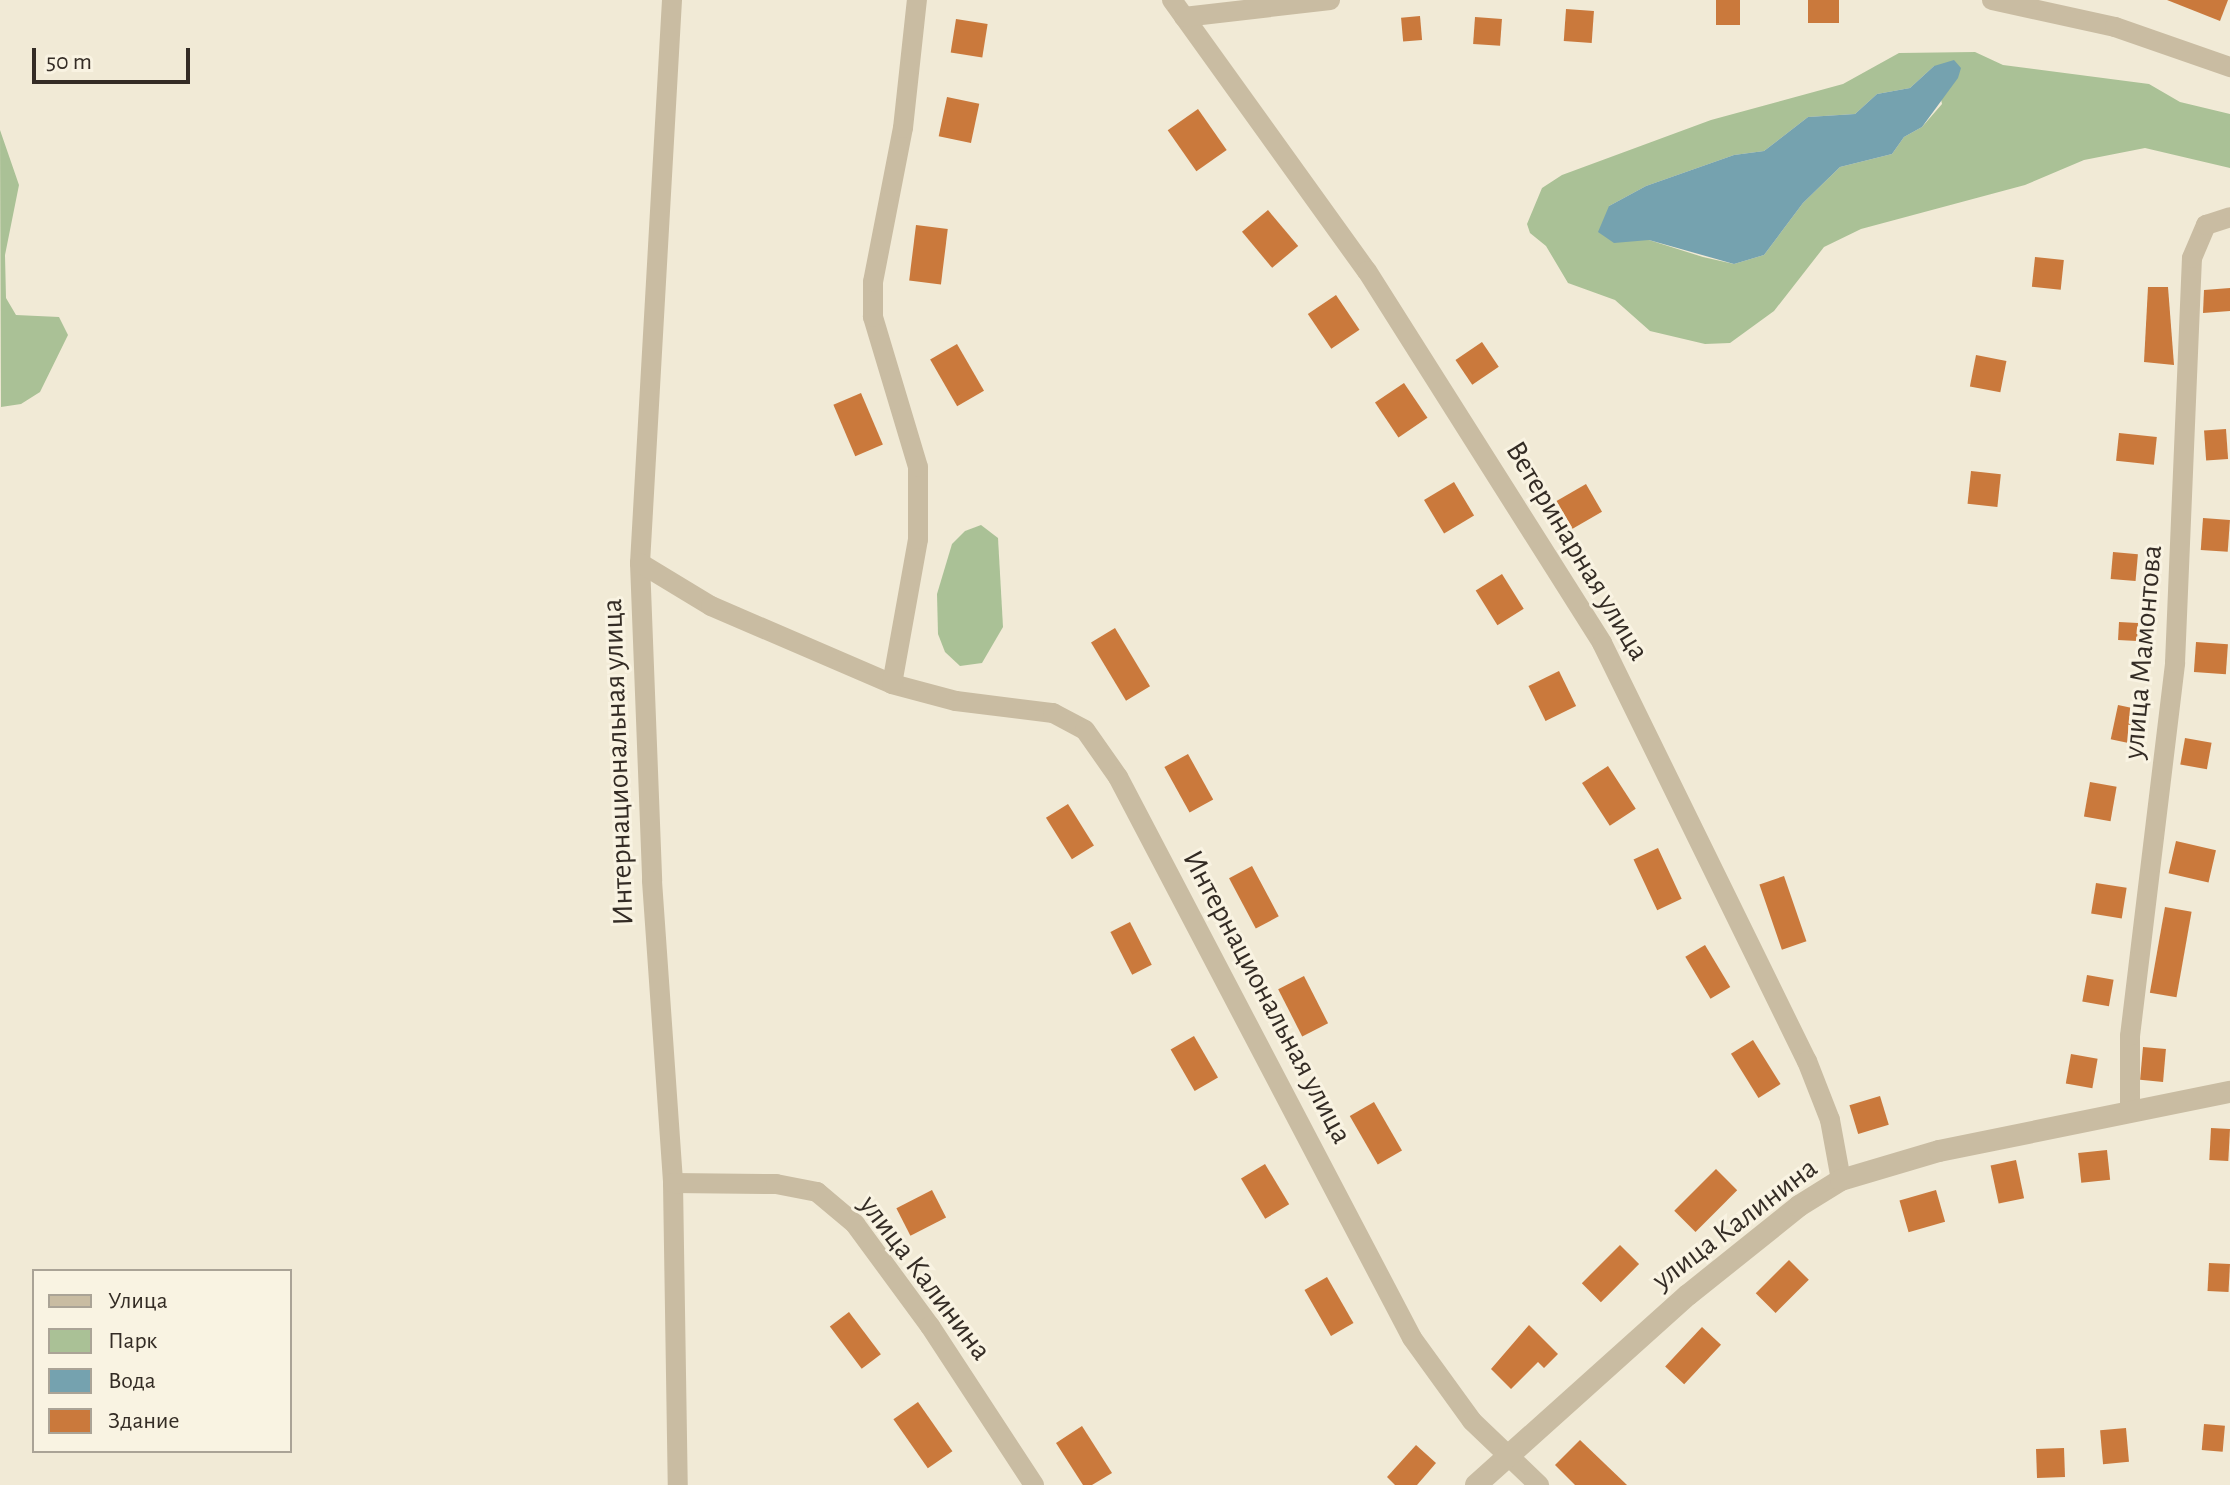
<!DOCTYPE html>
<html>
<head>
<meta charset="utf-8">
<style>
	body { margin:0 }
	#map { position:relative; width:2230px; height:1485px; overflow:hidden; background:#f1ead6; font-family:"Alegreya Sans",sans-serif }
	div>[style] { position:absolute }
	.green>* { inset:0; background:#aac196 }
	.water>* { inset:0; background:#75a2af }
	.building>* { inset:0; background:#ca793c; transform-origin:0 0 }
	.minor>* { height:20px; margin:-10px; padding:0 10px; transform-origin:10px; border-radius:10px; background:#c9bca2 }
	.tertiary>* { height:22px; margin:-11px; padding:0 11px; transform-origin:11px; border-radius:11px; background:#c9bca2 }
	span { translate:-50% -50%; white-space:nowrap; text-align:center; line-height:1.15; -webkit-text-stroke:6px #f9f3e2; paint-order:stroke }
	.street-label { font-size:30px; color:#342c25 }
	.legend { position:absolute; left:32px; top:1269px; width:260px; height:184px; box-sizing:border-box; background:#f9f3e2; border:2px solid #aaa396; margin:0; padding:10px 14px; list-style:none; font-size:24px; color:#342c25 }
	.legend li { display:flex; align-items:center; gap:16px; height:40px }
	.legend b { width:40px; border:2px solid #aaa396 }
	.scale { position:absolute; left:32px; top:48px; width:158px; height:36px; box-sizing:border-box; border:4px solid #342c25; border-top:0; padding-left:10px; font-size:24px; line-height:28px; white-space:nowrap; color:#342c25; -webkit-text-stroke:6px #f9f3e2; paint-order:stroke }
</style>
</head>
<body>
<div id="map">
	<div class="green">
		<div style="clip-path:polygon(evenodd,1975px 52px,2003px 65px,2149px 84px,2180px 102px,2230px 114px,2230px 168px,2145px 148px,2084px 160px,2025px 185px,1861px 229px,1824px 247px,1774px 311px,1730px 343px,1705px 344px,1650px 331px,1615px 300px,1568px 283px,1546px 246px,1530px 233px,1527px 224px,1542px 188px,1562px 175px,1711px 120px,1843px 84px,1899px 53px,1975px 52px,1934px 66px,1942px 104px,1922px 127px,1904px 137px,1892px 154px,1840px 167px,1803px 203px,1764px 255px,1734px 264px,1703px 257px,1649px 240px,1609px 206px,1646px 186px,1734px 155px,1764px 151px,1808px 117px,1855px 114px,1877px 94px,1910px 88px,1934px 66px)"></div>
		<div style="clip-path:polygon(0 130px,19px 185px,5px 255px,6px 298px,16px 315px,59px 317px,68px 335px,40px 392px,21px 404px,1px 407px)"></div>
		<div style="clip-path:polygon(981px 525px,998px 538px,1003px 627px,982px 663px,960px 666px,945px 652px,938px 634px,937px 594px,952px 544px,965px 531px)"></div>
	</div>
	<div class="water">
		<div style="clip-path:polygon(1954px 60px,1961px 68px,1958px 78px,1922px 127px,1904px 137px,1892px 154px,1840px 167px,1803px 203px,1764px 255px,1734px 264px,1649px 240px,1614px 243px,1598px 232px,1609px 206px,1646px 186px,1734px 155px,1764px 151px,1808px 117px,1855px 114px,1877px 94px,1910px 88px,1934px 66px)"></div>
	</div>
	<div class="building">
		<div style="left:1716px;top:0;width:24px;height:25px"></div>
		<div style="left:1808px;top:0;width:31px;height:23px"></div>
		<div style="clip-path:polygon(2167px 0,2228px 0,2220px 21px)"></div>
		<div style="left:1566px;top:9px;width:28px;height:32px;rotate:4deg"></div>
		<div style="left:1420px;top:16px;width:24px;height:19px;rotate:85deg"></div>
		<div style="left:1475px;top:17px;width:27px;height:27px;rotate:4deg"></div>
		<div style="left:956px;top:19px;width:32px;height:34px;rotate:9deg"></div>
		<div style="left:947px;top:97px;width:33px;height:40px;rotate:12deg"></div>
		<div style="left:1198px;top:109px;width:50px;height:37px;rotate:55deg"></div>
		<div style="left:1268px;top:210px;width:47px;height:34px;rotate:50deg"></div>
		<div style="left:916px;top:225px;width:32px;height:56px;rotate:7deg"></div>
		<div style="left:2035px;top:257px;width:29px;height:30px;rotate:6deg"></div>
		<div style="clip-path:polygon(2148px 287px,2168px 287px,2174px 365px,2144px 362px)"></div>
		<div style="clip-path:polygon(2230px 288px,2230px 311px,2203px 313px,2204px 290px)"></div>
		<div style="left:1336px;top:295px;width:42px;height:34px;rotate:56deg"></div>
		<div style="left:1482px;top:342px;width:30px;height:32px;rotate:56deg"></div>
		<div style="left:957px;top:344px;width:54px;height:31px;rotate:60deg"></div>
		<div style="left:1976px;top:355px;width:31px;height:32px;rotate:11deg"></div>
		<div style="left:1404px;top:383px;width:42px;height:35px;rotate:56deg"></div>
		<div style="left:861px;top:393px;width:56px;height:30px;rotate:67deg"></div>
		<div style="left:2226px;top:429px;width:30px;height:22px;rotate:86deg"></div>
		<div style="left:2119px;top:433px;width:38px;height:28px;rotate:6deg"></div>
		<div style="left:1971px;top:471px;width:30px;height:33px;rotate:6deg"></div>
		<div style="left:1454px;top:482px;width:39px;height:35px;rotate:59deg"></div>
		<div style="left:1586px;top:484px;width:32px;height:34px;rotate:60deg"></div>
		<div style="left:2203px;top:518px;width:27px;height:32px;rotate:4deg"></div>
		<div style="left:2113px;top:552px;width:25px;height:27px;rotate:5deg"></div>
		<div style="left:1502px;top:574px;width:41px;height:31px;rotate:58deg"></div>
		<div style="left:2119px;top:622px;width:19px;height:18px;rotate:3deg"></div>
		<div style="left:1115px;top:628px;width:68px;height:28px;rotate:59deg"></div>
		<div style="left:2196px;top:642px;width:32px;height:30px;rotate:4deg"></div>
		<div style="left:1559px;top:671px;width:39px;height:34px;rotate:64deg"></div>
		<div style="left:2118px;top:705px;width:29px;height:35px;rotate:12deg"></div>
		<div style="left:2185px;top:738px;width:27px;height:27px;rotate:10deg"></div>
		<div style="left:1188px;top:754px;width:52px;height:27px;rotate:61deg"></div>
		<div style="left:1608px;top:766px;width:51px;height:31px;rotate:57deg"></div>
		<div style="left:2090px;top:782px;width:27px;height:35px;rotate:10deg"></div>
		<div style="left:1068px;top:804px;width:49px;height:26px;rotate:58deg"></div>
		<div style="left:2176px;top:841px;width:41px;height:33px;rotate:13deg"></div>
		<div style="left:1658px;top:848px;width:56px;height:27px;rotate:65deg"></div>
		<div style="left:1252px;top:866px;width:57px;height:26px;rotate:62deg"></div>
		<div style="left:1784px;top:876px;width:69px;height:26px;rotate:71deg"></div>
		<div style="left:2096px;top:883px;width:31px;height:31px;rotate:9deg"></div>
		<div style="left:2165px;top:907px;width:27px;height:87px;rotate:10deg"></div>
		<div style="left:1130px;top:922px;width:48px;height:22px;rotate:63deg"></div>
		<div style="left:1705px;top:945px;width:49px;height:23px;rotate:59deg"></div>
		<div style="left:2087px;top:975px;width:27px;height:27px;rotate:10deg"></div>
		<div style="left:1304px;top:976px;width:53px;height:29px;rotate:63deg"></div>
		<div style="left:1194px;top:1036px;width:48px;height:27px;rotate:60deg"></div>
		<div style="left:1753px;top:1040px;width:52px;height:26px;rotate:58deg"></div>
		<div style="left:2143px;top:1047px;width:23px;height:33px;rotate:5deg"></div>
		<div style="left:2071px;top:1054px;width:27px;height:30px;rotate:10deg"></div>
		<div style="left:1880px;top:1096px;width:30px;height:32px;rotate:73deg"></div>
		<div style="left:1374px;top:1102px;width:56px;height:28px;rotate:60deg"></div>
		<div style="left:2211px;top:1128px;width:19px;height:32px;rotate:3deg"></div>
		<div style="left:2107px;top:1150px;width:30px;height:29px;rotate:84deg"></div>
		<div style="left:2016px;top:1160px;width:39px;height:26px;rotate:78deg"></div>
		<div style="left:1265px;top:1164px;width:47px;height:28px;rotate:59deg"></div>
		<div style="left:1716px;top:1169px;width:30px;height:59px;rotate:45deg"></div>
		<div style="left:932px;top:1190px;width:31px;height:40px;rotate:63deg"></div>
		<div style="left:1936px;top:1190px;width:33px;height:38px;rotate:74deg"></div>
		<div style="left:1620px;top:1245px;width:27px;height:54px;rotate:45deg"></div>
		<div style="left:1789px;top:1260px;width:28px;height:47px;rotate:45deg"></div>
		<div style="left:2209px;top:1263px;width:21px;height:28px;rotate:3deg"></div>
		<div style="left:1327px;top:1277px;width:53px;height:26px;rotate:60deg"></div>
		<div style="left:849px;top:1312px;width:53px;height:24px;rotate:53deg"></div>
		<div style="clip-path:polygon(1529px 1325px,1558px 1354px,1544px 1368px,1538px 1362px,1511px 1389px,1491px 1369px)"></div>
		<div style="left:1702px;top:1327px;width:26px;height:54px;rotate:43deg"></div>
		<div style="left:918px;top:1402px;width:60px;height:30px;rotate:55deg"></div>
		<div style="left:2204px;top:1424px;width:21px;height:26px;rotate:5deg"></div>
		<div style="clip-path:polygon(1082px 1426px,1112px 1473px,1092px 1485px,1083px 1485px,1056px 1443px)"></div>
		<div style="left:2126px;top:1428px;width:34px;height:26px;rotate:85deg"></div>
		<div style="clip-path:polygon(1580px 1440px,1627px 1485px,1575px 1485px,1555px 1465px)"></div>
		<div style="clip-path:polygon(1416px 1445px,1436px 1463px,1417px 1485px,1395px 1485px,1387px 1477px)"></div>
		<div style="left:2064px;top:1448px;width:29px;height:28px;rotate:88deg"></div>
	</div>
	<div class="minor">
		<div style="left:672px;top:0;width:564px;rotate:93.25deg"></div>
		<div style="left:640px;top:563px;width:318px;rotate:87.8deg"></div>
		<div style="left:652px;top:881px;width:303px;rotate:86deg"></div>
		<div style="left:673px;top:1183px;width:302px;rotate:89.1deg"></div>
		<div style="left:1172px;top:0;width:334px;rotate:54.3deg"></div>
		<div style="left:1367px;top:271px;width:440px;rotate:57.7deg"></div>
		<div style="left:1602px;top:643px;width:466px;rotate:63.9deg"></div>
		<div style="left:1807px;top:1061px;width:63px;rotate:68.7deg"></div>
		<div style="left:1830px;top:1120px;width:61px;rotate:79.6deg"></div>
		<div style="left:1992px;top:0;width:126px;rotate:12.4deg"></div>
		<div style="left:2115px;top:27px;width:122px;rotate:19.2deg"></div>
		<div style="left:1184px;top:17px;width:147px;rotate:-6.6deg"></div>
		<div style="left:640px;top:563px;width:83px;rotate:31.2deg"></div>
		<div style="left:711px;top:606px;width:197px;rotate:23.3deg"></div>
		<div style="left:892px;top:684px;width:66px;rotate:14.9deg"></div>
		<div style="left:956px;top:701px;width:98px;rotate:7.1deg"></div>
		<div style="left:1053px;top:713px;width:36px;rotate:28deg"></div>
		<div style="left:1085px;top:730px;width:57px;rotate:54.9deg"></div>
		<div style="left:1118px;top:777px;width:633px;rotate:62.34deg"></div>
		<div style="left:1412px;top:1338px;width:102px;rotate:54.1deg"></div>
		<div style="left:1472px;top:1421px;width:93px;rotate:43.7deg"></div>
		<div style="left:892px;top:684px;width:147px;rotate:-79.8deg"></div>
		<div style="left:918px;top:539px;width:72px;rotate:-90deg"></div>
		<div style="left:918px;top:467px;width:157px;rotate:-106.7deg"></div>
		<div style="left:873px;top:317px;width:35px;rotate:-90deg"></div>
		<div style="left:873px;top:282px;width:157px;rotate:-79deg"></div>
		<div style="left:903px;top:128px;width:129px;rotate:-83.8deg"></div>
		<div style="left:2130px;top:1109px;width:73px;rotate:-90deg"></div>
		<div style="left:2130px;top:1036px;width:376px;rotate:-83.1deg"></div>
		<div style="left:2175px;top:663px;width:405px;rotate:-87.6deg"></div>
		<div style="left:2192px;top:258px;width:36px;rotate:-67deg"></div>
		<div style="left:2206px;top:225px;width:25px;rotate:-18deg"></div>
		<div style="left:673px;top:1183px;width:103px;rotate:0.6deg"></div>
		<div style="left:776px;top:1184px;width:42px;rotate:11deg"></div>
		<div style="left:817px;top:1192px;width:50px;rotate:40.1deg"></div>
		<div style="left:855px;top:1224px;width:127px;rotate:53.7deg"></div>
		<div style="left:930px;top:1326px;width:190px;rotate:56.8deg"></div>
	</div>
	<div class="tertiary">
		<div style="left:1476px;top:1485px;width:285px;rotate:-41.9deg"></div>
		<div style="left:1688px;top:1295px;width:142px;rotate:-38.7deg"></div>
		<div style="left:1799px;top:1206px;width:49px;rotate:-31.8deg"></div>
		<div style="left:1841px;top:1180px;width:102px;rotate:-16.5deg"></div>
		<div style="left:1939px;top:1151px;width:297px;rotate:-11.5deg"></div>
	</div>
	<div class="street-label">
		<span style="left:1577px;top:551px;rotate:59deg">Ветеринарная улица</span>
		<span style="left:2143px;top:652px;rotate:-85deg">улица Мамонтова</span>
		<span style="left:618px;top:762px;rotate:-92deg">Интернациональная улица</span>
		<span style="left:1267px;top:997px;rotate:62deg">Интернациональная улица</span>
		<span style="left:1735px;top:1224px;rotate:-37deg">улица Калинина</span>
		<span style="left:925px;top:1278px;rotate:53deg">улица Калинина</span>
	</div>
	<ul class="legend">
	<li><b style="height:10px;background:#c9bca2"></b>Улица</li>
	<li><b style="height:22px;background:#aac196"></b>Парк</li>
	<li><b style="height:22px;background:#75a2af"></b>Вода</li>
	<li><b style="height:22px;background:#ca793c"></b>Здание</li>
	</ul>
	<div class="scale">50 m</div>
</div>
</body>
</html>
